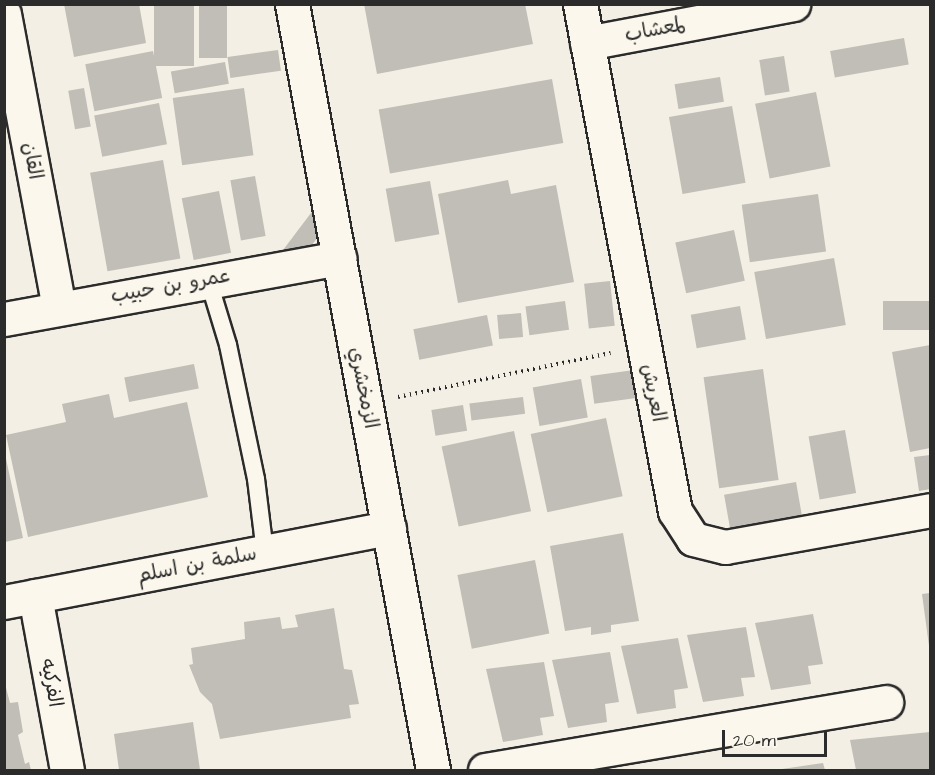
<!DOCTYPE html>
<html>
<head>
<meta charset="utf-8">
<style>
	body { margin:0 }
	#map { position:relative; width:935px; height:775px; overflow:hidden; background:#f3efe4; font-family:"Architects Daughter","Playpen Sans Arabic",sans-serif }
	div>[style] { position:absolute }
	.building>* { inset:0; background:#c0beb6; transform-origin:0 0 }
	.path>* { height:4px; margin-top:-2px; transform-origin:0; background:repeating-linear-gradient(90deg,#2b2b2b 0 1.5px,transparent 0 6px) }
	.roads { filter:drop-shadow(2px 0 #2b2b2b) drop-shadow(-2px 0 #2b2b2b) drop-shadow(0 2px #2b2b2b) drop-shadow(0 -2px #2b2b2b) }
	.service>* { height:16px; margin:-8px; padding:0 8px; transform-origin:8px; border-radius:8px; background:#fbf7ec }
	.minor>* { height:33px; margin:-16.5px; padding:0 16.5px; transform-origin:16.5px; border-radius:16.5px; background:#fbf7ec }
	span { translate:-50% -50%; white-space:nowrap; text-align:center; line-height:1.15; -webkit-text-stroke:4.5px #fbf7ec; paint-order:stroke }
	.street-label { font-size:20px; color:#2b2b2b }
	.frame { position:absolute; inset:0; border:6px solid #2b2b2b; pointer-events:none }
	.scale { position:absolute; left:722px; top:730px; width:105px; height:27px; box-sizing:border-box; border:3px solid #2b2b2b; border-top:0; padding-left:8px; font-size:18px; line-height:21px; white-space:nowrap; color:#2b2b2b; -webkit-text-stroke:4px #fbf7ec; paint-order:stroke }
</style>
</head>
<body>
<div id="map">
	<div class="building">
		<div style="clip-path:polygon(64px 4px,139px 4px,146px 43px,74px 57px)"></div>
		<div style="left:154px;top:4px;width:40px;height:62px"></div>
		<div style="left:199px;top:4px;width:28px;height:54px"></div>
		<div style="clip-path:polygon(364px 4px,525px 4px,533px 44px,377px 74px)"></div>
		<div style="left:904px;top:38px;width:27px;height:75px;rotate:80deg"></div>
		<div style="left:278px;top:50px;width:21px;height:51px;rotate:82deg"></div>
		<div style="left:153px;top:51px;width:48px;height:69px;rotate:79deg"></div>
		<div style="left:784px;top:56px;width:36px;height:25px;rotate:81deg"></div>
		<div style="left:225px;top:62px;width:22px;height:55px;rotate:80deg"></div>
		<div style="left:720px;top:77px;width:25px;height:46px;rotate:81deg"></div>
		<div style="left:552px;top:79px;width:65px;height:176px;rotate:80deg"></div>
		<div style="left:84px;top:88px;width:39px;height:16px;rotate:80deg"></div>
		<div style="left:244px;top:88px;width:68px;height:72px;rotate:82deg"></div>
		<div style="left:816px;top:92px;width:76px;height:62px;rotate:79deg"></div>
		<div style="left:159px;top:103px;width:42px;height:66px;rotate:79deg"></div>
		<div style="left:732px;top:106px;width:78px;height:64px;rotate:80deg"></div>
		<div style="left:163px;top:160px;width:100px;height:74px;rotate:80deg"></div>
		<div style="left:255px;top:176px;width:61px;height:25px;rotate:80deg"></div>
		<div style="clip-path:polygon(508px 180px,511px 194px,556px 185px,574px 282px,458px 303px,438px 194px)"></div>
		<div style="left:430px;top:181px;width:54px;height:45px;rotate:80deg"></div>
		<div style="left:219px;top:191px;width:63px;height:38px;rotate:79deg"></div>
		<div style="left:818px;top:194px;width:58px;height:77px;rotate:82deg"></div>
		<div style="left:314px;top:209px;width:20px;height:53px;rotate:37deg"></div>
		<div style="left:734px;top:230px;width:52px;height:60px;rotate:78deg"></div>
		<div style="left:834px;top:258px;width:68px;height:81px;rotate:80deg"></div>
		<div style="left:610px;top:281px;width:45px;height:26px;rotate:84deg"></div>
		<div style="left:565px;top:301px;width:29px;height:40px;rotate:82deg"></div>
		<div style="left:930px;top:301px;width:29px;height:47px;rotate:90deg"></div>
		<div style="left:740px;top:306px;width:34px;height:50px;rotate:80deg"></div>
		<div style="left:521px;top:313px;width:24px;height:24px;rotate:85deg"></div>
		<div style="left:487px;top:315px;width:31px;height:75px;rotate:79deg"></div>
		<div style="clip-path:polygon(930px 345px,930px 448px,910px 452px,892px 352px)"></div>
		<div style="left:194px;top:364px;width:25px;height:71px;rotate:79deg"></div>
		<div style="left:763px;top:369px;width:112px;height:60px;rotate:82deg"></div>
		<div style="left:634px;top:370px;width:28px;height:44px;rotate:82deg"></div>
		<div style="left:581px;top:379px;width:39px;height:49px;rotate:80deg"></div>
		<div style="clip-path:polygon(109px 394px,114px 418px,187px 402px,208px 497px,28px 537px,6px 435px,66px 422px,62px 404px)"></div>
		<div style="left:523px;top:397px;width:17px;height:54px;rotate:83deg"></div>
		<div style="left:463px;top:405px;width:26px;height:32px;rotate:81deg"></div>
		<div style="left:606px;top:418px;width:80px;height:77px;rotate:78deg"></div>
		<div style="left:845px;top:430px;width:64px;height:37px;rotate:80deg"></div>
		<div style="left:514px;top:431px;width:82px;height:74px;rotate:78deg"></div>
		<div style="clip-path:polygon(5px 454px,23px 538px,5px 542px)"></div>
		<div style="clip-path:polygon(930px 455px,930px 489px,919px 491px,914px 457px)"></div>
		<div style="left:796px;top:482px;width:34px;height:73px;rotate:80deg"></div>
		<div style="clip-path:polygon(623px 533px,639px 621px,611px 625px,611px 632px,591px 635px,591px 627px,565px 631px,550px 546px)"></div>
		<div style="left:535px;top:560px;width:75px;height:79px;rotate:79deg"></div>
		<div style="clip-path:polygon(930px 593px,930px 645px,929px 646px,922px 594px)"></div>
		<div style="clip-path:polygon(334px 608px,344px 669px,352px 670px,359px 704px,349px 705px,351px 718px,220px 739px,212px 704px,200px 692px,189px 665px,193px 664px,191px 648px,245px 639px,244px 622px,280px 617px,282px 629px,298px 627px,295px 615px)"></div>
		<div style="clip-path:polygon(813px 614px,823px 664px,808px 666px,811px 684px,771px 690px,755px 623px)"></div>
		<div style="clip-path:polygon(746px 627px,755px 677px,741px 678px,744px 696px,703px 702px,687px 635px)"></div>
		<div style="clip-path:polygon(678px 638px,688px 688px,674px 690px,676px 708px,637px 714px,621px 646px)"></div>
		<div style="clip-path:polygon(610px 652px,619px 702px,605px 704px,607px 722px,568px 728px,552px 660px)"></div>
		<div style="clip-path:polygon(544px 662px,554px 716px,540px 718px,543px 735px,503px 742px,486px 669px)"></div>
		<div style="clip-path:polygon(4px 680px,10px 703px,18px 702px,23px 732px,18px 735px,25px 764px,29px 762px,31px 770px,4px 770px)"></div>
		<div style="clip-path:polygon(193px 722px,200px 770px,119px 770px,114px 734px)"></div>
		<div style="clip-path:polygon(930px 732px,930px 770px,856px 770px,850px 740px)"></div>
		<div style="clip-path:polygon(823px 763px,825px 770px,783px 770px,782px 769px)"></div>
	</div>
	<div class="path">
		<div style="left:398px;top:397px;width:217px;rotate:-11.7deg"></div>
	</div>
	<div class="roads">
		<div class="service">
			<div style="left:208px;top:279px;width:69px;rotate:73.1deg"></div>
			<div style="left:228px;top:345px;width:137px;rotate:78.2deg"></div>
			<div style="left:256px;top:479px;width:74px;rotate:83deg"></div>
		</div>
		<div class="minor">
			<div style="left:292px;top:4px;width:779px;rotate:79.57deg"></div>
			<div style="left:580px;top:4px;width:516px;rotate:79.39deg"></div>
			<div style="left:675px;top:511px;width:33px;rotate:57deg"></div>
			<div style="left:693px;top:539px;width:33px;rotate:14deg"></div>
			<div style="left:725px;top:547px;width:208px;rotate:-10.2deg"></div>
			<div style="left:4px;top:14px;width:299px;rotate:79.4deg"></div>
			<div style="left:587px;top:43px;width:210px;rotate:-10.7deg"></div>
			<div style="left:4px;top:319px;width:341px;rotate:-10.3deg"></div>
			<div style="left:35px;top:596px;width:177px;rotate:79.6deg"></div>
			<div style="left:4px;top:602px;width:392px;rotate:-10.9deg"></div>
			<div style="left:485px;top:770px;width:407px;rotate:-9.6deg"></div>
		</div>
	</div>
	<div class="street-label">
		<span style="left:655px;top:30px;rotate:-11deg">لمعشاب</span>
		<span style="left:32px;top:161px;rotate:80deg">القان</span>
		<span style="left:171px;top:286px;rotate:-10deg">عمرو بن حبيب</span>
		<span style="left:363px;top:388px;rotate:79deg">الزمخشري</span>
		<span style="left:653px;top:393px;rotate:79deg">العريش</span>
		<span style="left:197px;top:565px;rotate:-11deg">سلمة بن اسلم</span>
		<span style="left:51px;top:683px;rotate:80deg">الفركيه</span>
	</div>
	<div class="frame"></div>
	<div class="scale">20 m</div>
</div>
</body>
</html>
